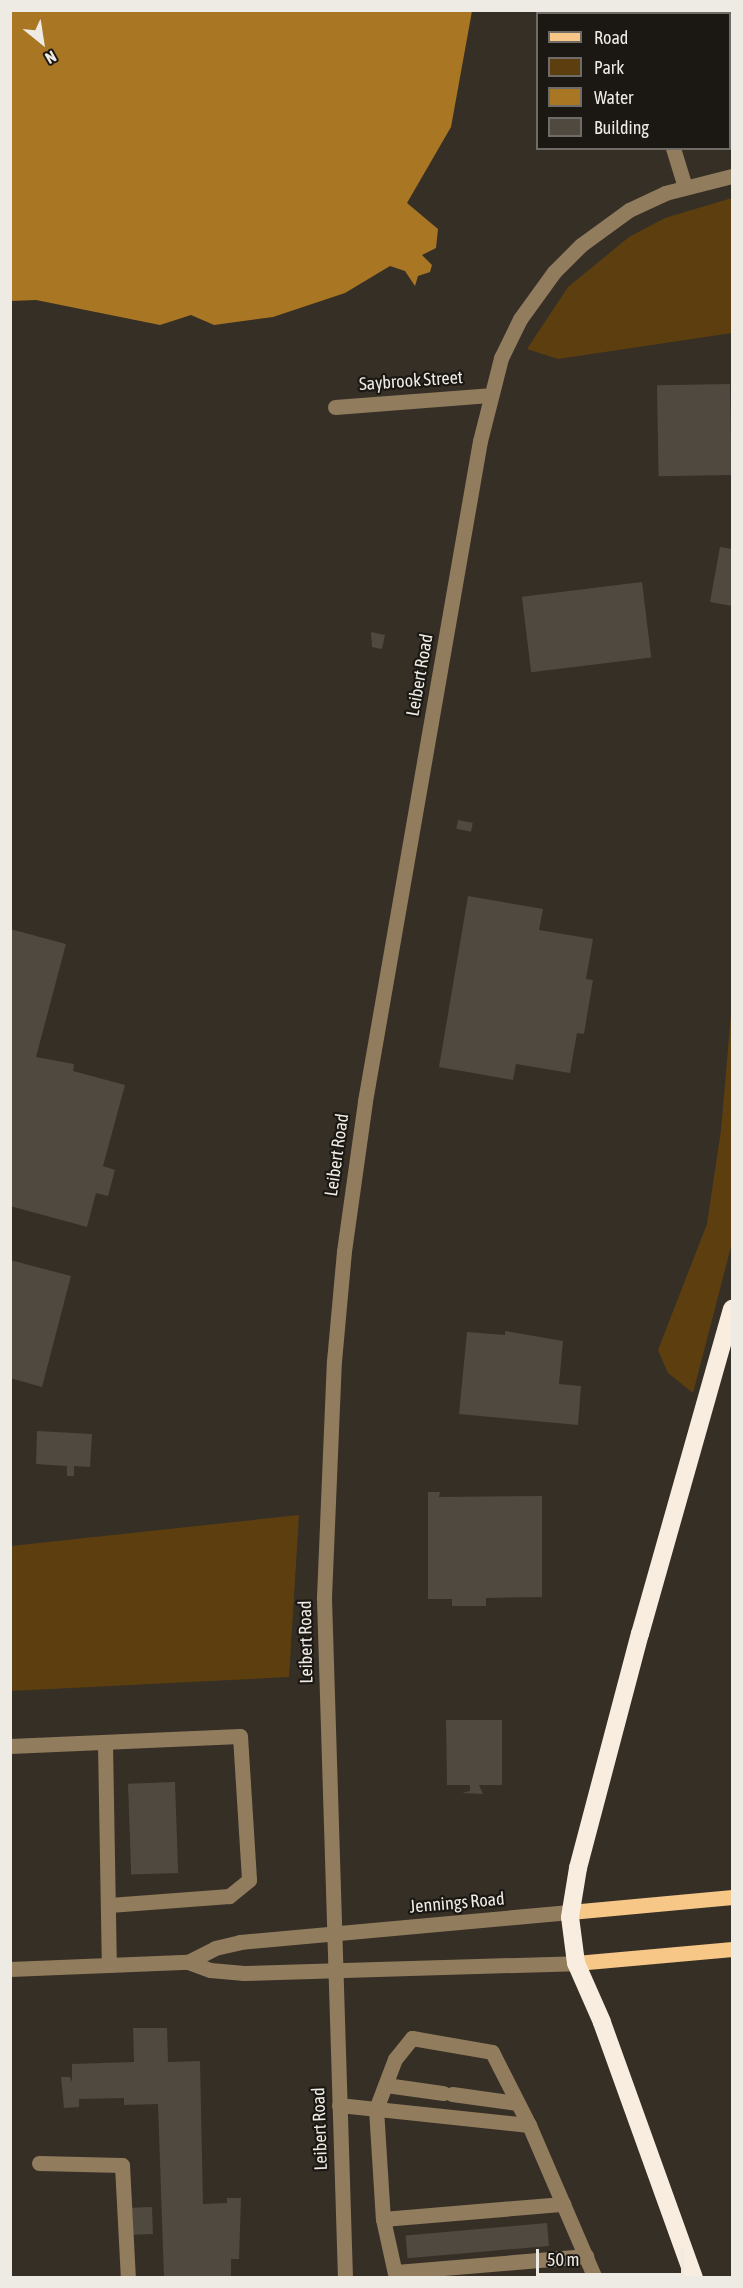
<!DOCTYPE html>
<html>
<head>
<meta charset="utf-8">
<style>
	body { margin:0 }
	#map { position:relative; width:743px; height:2288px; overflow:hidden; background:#362f26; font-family:"Asap Condensed",sans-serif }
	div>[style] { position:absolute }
	.green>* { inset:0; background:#5d3f0f }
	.water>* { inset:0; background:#a97624 }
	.building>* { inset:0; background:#50493f; transform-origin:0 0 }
	.minor>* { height:15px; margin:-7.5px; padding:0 7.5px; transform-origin:7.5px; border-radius:7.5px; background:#927c5e }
	.major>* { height:15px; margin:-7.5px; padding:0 7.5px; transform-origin:7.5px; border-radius:7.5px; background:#f6c787 }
	.highway>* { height:18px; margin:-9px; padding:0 9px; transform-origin:9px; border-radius:9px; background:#f9eddf }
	span { translate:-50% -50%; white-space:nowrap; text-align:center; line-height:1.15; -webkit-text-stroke:4.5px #1b1814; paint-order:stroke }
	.street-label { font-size:18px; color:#eeeae4 }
	.frame { position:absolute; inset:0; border:12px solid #eeeae4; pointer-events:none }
	.legend { position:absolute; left:536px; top:12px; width:195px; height:138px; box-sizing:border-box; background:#1b1814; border:2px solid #6f6c67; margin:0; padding:8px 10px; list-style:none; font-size:18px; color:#eeeae4 }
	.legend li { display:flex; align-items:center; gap:12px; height:30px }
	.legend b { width:30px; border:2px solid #6f6c67 }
	.north { position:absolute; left:12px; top:12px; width:60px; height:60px; -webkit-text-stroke:4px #1b1814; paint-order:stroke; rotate:150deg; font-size:16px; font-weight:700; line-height:24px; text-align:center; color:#eeeae4 }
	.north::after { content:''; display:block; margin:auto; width:21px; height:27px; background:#eeeae4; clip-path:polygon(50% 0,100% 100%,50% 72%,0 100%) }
	.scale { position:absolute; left:536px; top:2249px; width:148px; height:27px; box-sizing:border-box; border:3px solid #eeeae4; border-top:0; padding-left:8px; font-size:18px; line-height:21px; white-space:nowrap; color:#eeeae4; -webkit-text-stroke:4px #1b1814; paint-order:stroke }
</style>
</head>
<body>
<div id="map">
	<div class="green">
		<div style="clip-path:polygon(732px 198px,732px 333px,558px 359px,527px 349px,568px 287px,629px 237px,665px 218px)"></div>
		<div style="clip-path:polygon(732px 1003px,732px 1243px,693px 1393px,668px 1373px,658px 1350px,707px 1224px,721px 1130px)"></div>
		<div style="clip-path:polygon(299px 1515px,289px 1677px,11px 1691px,11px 1546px)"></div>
	</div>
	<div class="water">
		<div style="clip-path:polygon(11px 10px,472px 11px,451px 127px,407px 203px,438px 229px,436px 248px,422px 255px,432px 265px,430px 272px,418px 276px,415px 286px,405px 271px,390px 266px,345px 293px,273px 317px,214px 325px,191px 315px,160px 325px,36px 300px,11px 301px)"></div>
	</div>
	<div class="building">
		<div style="left:730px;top:384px;width:91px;height:73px;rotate:89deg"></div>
		<div style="clip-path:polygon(720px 547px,732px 549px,732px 606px,710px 602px)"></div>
		<div style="left:642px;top:582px;width:76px;height:121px;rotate:83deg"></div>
		<div style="clip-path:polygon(371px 632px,385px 635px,382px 649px,372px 647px)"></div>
		<div style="left:458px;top:820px;width:15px;height:9px;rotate:11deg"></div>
		<div style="clip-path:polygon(468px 896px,543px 909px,539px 930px,593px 939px,586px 979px,593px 980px,584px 1034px,577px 1033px,570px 1073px,516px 1064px,513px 1080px,439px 1067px)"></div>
		<div style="clip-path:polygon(10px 929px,66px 944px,36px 1057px,74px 1064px,73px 1071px,125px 1085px,103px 1166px,115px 1170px,108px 1196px,96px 1193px,87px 1227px,10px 1206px)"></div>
		<div style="clip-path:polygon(10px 1260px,71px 1276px,42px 1387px,10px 1378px)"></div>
		<div style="clip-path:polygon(505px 1331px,563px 1341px,559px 1384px,581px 1386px,578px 1425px,459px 1414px,467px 1332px,505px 1335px)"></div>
		<div style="clip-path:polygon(37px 1431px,92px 1434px,90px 1467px,74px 1466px,74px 1476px,67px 1476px,67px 1466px,36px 1464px)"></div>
		<div style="clip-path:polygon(428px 1492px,440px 1492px,439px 1497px,542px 1496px,542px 1597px,486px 1598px,486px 1606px,452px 1606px,452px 1599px,428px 1599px)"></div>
		<div style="clip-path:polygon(446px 1720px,502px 1720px,502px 1785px,479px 1785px,483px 1794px,462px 1793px,470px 1791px,470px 1785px,447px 1785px)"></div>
		<div style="left:175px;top:1782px;width:91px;height:47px;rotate:88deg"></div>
		<div style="clip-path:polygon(133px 2028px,167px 2028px,168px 2062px,200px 2061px,203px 2204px,227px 2203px,227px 2198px,241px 2198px,239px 2259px,231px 2259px,231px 2278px,164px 2278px,158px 2104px,124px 2105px,124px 2098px,79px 2099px,79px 2107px,64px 2108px,61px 2077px,70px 2077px,72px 2082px,72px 2064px,134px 2062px)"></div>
		<div style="left:152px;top:2207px;width:27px;height:20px;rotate:88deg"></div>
		<div style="left:547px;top:2223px;width:23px;height:142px;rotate:85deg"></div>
	</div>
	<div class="minor">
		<div style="left:629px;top:10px;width:4px;rotate:90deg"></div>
		<div style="left:673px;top:148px;width:41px;rotate:72.9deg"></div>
		<div style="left:335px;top:407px;width:155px;rotate:-4.4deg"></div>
		<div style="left:105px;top:1743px;width:222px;rotate:89deg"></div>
		<div style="left:10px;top:1746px;width:230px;rotate:-2.5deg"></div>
		<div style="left:240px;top:1736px;width:144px;rotate:86.4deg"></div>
		<div style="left:249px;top:1880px;width:26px;rotate:141deg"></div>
		<div style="left:229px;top:1896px;width:120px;rotate:175.7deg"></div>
		<div style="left:188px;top:1962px;width:30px;rotate:-27deg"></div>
		<div style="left:215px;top:1948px;width:26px;rotate:-13deg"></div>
		<div style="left:240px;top:1942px;width:331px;rotate:-5.2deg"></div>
		<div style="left:10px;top:1969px;width:178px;rotate:-2.3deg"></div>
		<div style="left:188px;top:1962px;width:23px;rotate:20deg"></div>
		<div style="left:210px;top:1970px;width:34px;rotate:5deg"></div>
		<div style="left:244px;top:1973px;width:332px;rotate:-1.7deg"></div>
		<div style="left:386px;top:2085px;width:58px;rotate:8deg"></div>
		<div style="left:452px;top:2094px;width:66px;rotate:7.9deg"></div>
		<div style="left:339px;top:2105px;width:37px;rotate:6deg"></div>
		<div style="left:376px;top:2109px;width:110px;rotate:86.4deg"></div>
		<div style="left:383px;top:2219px;width:60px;rotate:77.6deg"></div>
		<div style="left:529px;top:2125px;width:154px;rotate:-174deg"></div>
		<div style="left:376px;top:2109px;width:53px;rotate:-69.2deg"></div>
		<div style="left:395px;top:2059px;width:27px;rotate:-51deg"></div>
		<div style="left:412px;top:2038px;width:81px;rotate:9.9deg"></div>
		<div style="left:492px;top:2052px;width:82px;rotate:63.1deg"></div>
		<div style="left:529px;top:2125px;width:167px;rotate:66.7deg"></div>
		<div style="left:39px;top:2163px;width:83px;rotate:1.4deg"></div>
		<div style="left:122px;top:2165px;width:113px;rotate:87deg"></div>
		<div style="left:383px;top:2219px;width:181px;rotate:-4.8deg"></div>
		<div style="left:396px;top:2272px;width:191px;rotate:-4.8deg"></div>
		<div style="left:345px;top:2278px;width:681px;rotate:-91.77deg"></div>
		<div style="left:324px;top:1597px;width:236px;rotate:-87.6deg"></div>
		<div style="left:334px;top:1361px;width:110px;rotate:-84.8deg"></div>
		<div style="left:344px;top:1251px;width:151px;rotate:-82deg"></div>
		<div style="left:365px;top:1101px;width:670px;rotate:-80.12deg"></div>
		<div style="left:480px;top:441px;width:86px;rotate:-75.8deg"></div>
		<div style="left:501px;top:358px;width:43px;rotate:-64deg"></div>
		<div style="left:520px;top:319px;width:58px;rotate:-54.1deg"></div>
		<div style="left:554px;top:272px;width:38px;rotate:-45deg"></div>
		<div style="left:581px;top:245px;width:59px;rotate:-36.1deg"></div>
		<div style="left:629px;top:210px;width:40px;rotate:-25deg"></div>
		<div style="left:665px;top:193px;width:69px;rotate:-14.2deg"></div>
	</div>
	<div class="major">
		<div style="left:570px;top:1912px;width:163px;rotate:-5.3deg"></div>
		<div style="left:576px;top:1963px;width:157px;rotate:-5.1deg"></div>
	</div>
	<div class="highway">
		<div style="left:694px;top:2278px;width:272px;rotate:-109.8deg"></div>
		<div style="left:602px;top:2022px;width:64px;rotate:-113.8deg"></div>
		<div style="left:576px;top:1963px;width:46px;rotate:-97.4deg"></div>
		<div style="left:570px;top:1917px;width:50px;rotate:-80.7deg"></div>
		<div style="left:578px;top:1868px;width:242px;rotate:-75.2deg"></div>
		<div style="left:640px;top:1634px;width:338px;rotate:-74.2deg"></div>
	</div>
	<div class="street-label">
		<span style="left:411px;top:381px;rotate:-4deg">Saybrook Street</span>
		<span style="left:420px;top:675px;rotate:-80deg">Leibert Road</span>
		<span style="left:337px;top:1155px;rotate:-82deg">Leibert Road</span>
		<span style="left:306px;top:1642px;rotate:-91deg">Leibert Road</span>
		<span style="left:457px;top:1903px;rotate:-5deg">Jennings Road</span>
		<span style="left:320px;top:2129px;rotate:-92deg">Leibert Road</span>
	</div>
	<div class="frame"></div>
	<ul class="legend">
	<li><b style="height:8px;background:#f6c787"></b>Road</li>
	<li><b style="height:16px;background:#5d3f0f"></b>Park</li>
	<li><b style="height:16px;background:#a97624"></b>Water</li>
	<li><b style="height:16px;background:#50493f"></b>Building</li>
	</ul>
	<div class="north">N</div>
	<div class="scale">50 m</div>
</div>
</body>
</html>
